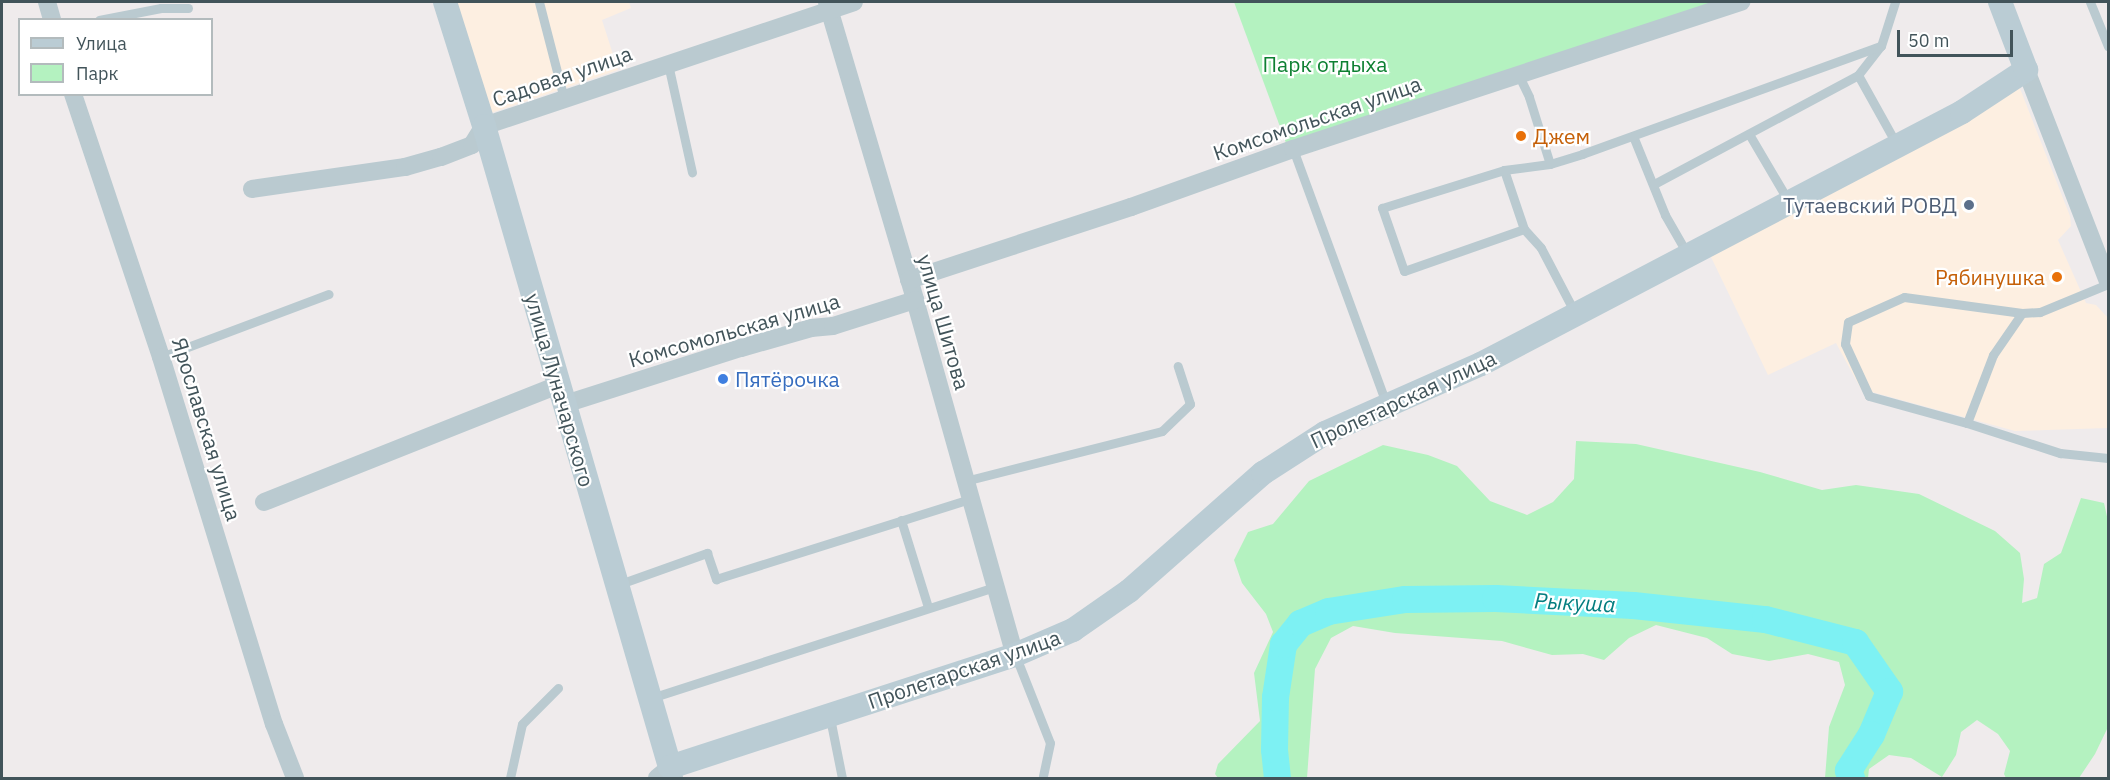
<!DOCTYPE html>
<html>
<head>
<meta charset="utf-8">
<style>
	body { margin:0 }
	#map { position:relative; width:2110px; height:780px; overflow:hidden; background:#efebec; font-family:"IBM Plex Sans",sans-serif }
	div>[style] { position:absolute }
	.commercial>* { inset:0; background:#fdefe1 }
	.green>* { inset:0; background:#b4f2c0 }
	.river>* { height:27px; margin:-13.5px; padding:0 13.5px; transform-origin:13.5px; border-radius:13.5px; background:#7df1f3 }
	.lane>* { height:9px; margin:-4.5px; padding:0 4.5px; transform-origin:4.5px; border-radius:4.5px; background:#bacad0 }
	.street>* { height:18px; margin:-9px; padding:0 9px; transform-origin:9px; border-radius:9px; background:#bacad0 }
	.secondary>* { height:24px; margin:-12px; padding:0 12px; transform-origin:12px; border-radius:12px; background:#baccd4 }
	.dots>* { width:16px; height:16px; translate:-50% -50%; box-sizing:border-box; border:3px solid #fff; border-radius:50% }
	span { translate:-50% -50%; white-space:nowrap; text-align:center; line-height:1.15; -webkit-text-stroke:4.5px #fff; paint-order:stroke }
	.park-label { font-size:21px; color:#0e8032 }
	.street-label { font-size:21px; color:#42545a }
	.food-label { font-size:21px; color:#c56008 }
	.left { translate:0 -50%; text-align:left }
	.right { translate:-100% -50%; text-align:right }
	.service-label { font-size:21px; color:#4e5e75 }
	.shop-label { font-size:21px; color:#366cbe }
	.water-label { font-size:22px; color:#057e80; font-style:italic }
	.frame { position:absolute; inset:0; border:3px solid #42545a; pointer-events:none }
	.legend { position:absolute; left:18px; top:18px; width:195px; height:78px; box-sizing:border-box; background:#fff; border:2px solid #b3bbbd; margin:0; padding:8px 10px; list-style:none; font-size:18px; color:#42545a }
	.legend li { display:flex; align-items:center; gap:12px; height:30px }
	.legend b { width:30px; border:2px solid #b3bbbd }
	.scale { position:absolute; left:1897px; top:30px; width:116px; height:27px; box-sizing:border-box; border:3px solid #42545a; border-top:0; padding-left:8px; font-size:18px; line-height:21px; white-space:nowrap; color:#42545a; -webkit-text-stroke:4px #fff; paint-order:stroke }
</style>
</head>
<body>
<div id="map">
	<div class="commercial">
		<div style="clip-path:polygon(456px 2px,629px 2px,631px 8px,602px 20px,618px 70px,491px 113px)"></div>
		<div style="clip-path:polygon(2019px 86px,2070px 216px,2071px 226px,2058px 240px,2086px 303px,2096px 305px,2108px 318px,2108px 428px,2015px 431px,1861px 389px,1836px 343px,1768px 375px,1710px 255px)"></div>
	</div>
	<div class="green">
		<div style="clip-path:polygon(1234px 2px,1716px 2px,1286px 143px)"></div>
		<div style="clip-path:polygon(1576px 441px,1636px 444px,1760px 472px,1822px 490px,1856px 485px,1919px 494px,1995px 531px,2020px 553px,2024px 579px,2022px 603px,2037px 598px,2044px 564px,2061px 553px,2081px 498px,2104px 503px,2108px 521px,2108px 727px,2095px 754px,2079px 778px,2006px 778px,2004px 774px,2010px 751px,1998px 734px,1977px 720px,1961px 732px,1956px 755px,1942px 777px,1911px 758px,1889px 755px,1869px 769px,1868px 778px,1825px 778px,1829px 727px,1845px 685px,1839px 662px,1808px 654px,1769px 661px,1732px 654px,1707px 638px,1656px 625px,1629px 638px,1604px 660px,1583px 654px,1552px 655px,1502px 641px,1395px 633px,1353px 626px,1331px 638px,1315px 669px,1307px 778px,1218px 778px,1215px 774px,1218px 764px,1260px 721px,1254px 673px,1273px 632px,1266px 614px,1242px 583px,1234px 560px,1248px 532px,1273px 524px,1309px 481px,1383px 445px,1428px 455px,1457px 466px,1490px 501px,1527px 515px,1553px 502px,1574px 479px)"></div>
	</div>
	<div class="river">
		<div style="left:1277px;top:778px;width:29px;rotate:-96deg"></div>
		<div style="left:1274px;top:749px;width:52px;rotate:-88.9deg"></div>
		<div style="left:1275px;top:697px;width:54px;rotate:-81.4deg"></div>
		<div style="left:1283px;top:644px;width:27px;rotate:-51deg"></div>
		<div style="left:1300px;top:623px;width:30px;rotate:-23deg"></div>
		<div style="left:1328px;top:611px;width:78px;rotate:-8.9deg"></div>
		<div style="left:1405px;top:599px;width:90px;rotate:-0.6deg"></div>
		<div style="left:1495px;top:598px;width:138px;rotate:2.9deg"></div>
		<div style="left:1633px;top:605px;width:133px;rotate:6.1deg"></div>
		<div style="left:1765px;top:619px;width:93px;rotate:14.3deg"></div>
		<div style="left:1855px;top:642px;width:60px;rotate:55.2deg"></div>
		<div style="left:1889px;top:691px;width:47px;rotate:112.7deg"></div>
		<div style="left:1871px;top:734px;width:43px;rotate:122.6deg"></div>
		<div style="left:1848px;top:770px;width:9px;rotate:69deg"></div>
	</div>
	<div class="lane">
		<div style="left:539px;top:2px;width:100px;rotate:75.5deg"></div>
		<div style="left:2090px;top:2px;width:48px;rotate:67.8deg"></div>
		<div style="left:99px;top:20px;width:63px;rotate:-11deg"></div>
		<div style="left:161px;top:8px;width:27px"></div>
		<div style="left:668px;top:64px;width:111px;rotate:77.5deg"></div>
		<div style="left:1518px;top:74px;width:25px;rotate:64deg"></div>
		<div style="left:1529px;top:97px;width:70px;rotate:72.6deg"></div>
		<div style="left:1858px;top:75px;width:80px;rotate:60.9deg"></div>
		<div style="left:1749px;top:134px;width:79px;rotate:59.5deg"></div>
		<div style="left:1633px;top:136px;width:85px;rotate:67.9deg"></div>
		<div style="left:1665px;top:215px;width:46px;rotate:60.1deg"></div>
		<div style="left:1293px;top:149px;width:274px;rotate:69.9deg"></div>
		<div style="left:1504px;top:170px;width:62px;rotate:71.3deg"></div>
		<div style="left:1524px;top:229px;width:25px;rotate:48deg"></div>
		<div style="left:1541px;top:248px;width:73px;rotate:62.4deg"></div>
		<div style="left:1654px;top:184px;width:231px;rotate:-28.1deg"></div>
		<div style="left:1858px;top:75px;width:37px;rotate:-52deg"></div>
		<div style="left:1881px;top:46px;width:46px;rotate:-72.3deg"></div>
		<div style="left:1524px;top:229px;width:127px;rotate:160.7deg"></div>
		<div style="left:1404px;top:271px;width:67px;rotate:-109.2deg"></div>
		<div style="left:1382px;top:208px;width:128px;rotate:-17.3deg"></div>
		<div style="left:1504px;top:170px;width:46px;rotate:-7.4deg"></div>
		<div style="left:1550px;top:164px;width:34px;rotate:-17deg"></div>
		<div style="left:1582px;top:154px;width:318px;rotate:-19.9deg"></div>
		<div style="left:2108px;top:284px;width:74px;rotate:157.6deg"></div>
		<div style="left:2040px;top:312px;width:18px;rotate:177deg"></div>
		<div style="left:2022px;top:313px;width:119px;rotate:-172.3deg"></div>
		<div style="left:1904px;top:297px;width:61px;rotate:155.9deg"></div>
		<div style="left:1848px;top:322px;width:22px;rotate:98deg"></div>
		<div style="left:1845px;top:344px;width:57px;rotate:65.2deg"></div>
		<div style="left:1869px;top:396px;width:102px;rotate:15.4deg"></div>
		<div style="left:1967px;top:423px;width:98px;rotate:17.9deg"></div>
		<div style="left:2060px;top:453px;width:48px;rotate:5.9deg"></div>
		<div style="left:161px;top:357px;width:179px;rotate:-20.6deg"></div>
		<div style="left:1967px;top:423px;width:73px;rotate:-69.1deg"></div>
		<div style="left:1993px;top:355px;width:51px;rotate:-55.4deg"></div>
		<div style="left:965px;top:481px;width:203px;rotate:-14.2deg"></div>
		<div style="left:1162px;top:431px;width:39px;rotate:-44deg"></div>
		<div style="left:1190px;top:404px;width:40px;rotate:-108deg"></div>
		<div style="left:901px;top:520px;width:91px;rotate:72.8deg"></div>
		<div style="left:617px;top:585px;width:96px;rotate:-19.6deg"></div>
		<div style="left:707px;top:553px;width:28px;rotate:71deg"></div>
		<div style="left:716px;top:579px;width:266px;rotate:-17.5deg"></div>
		<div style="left:1016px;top:657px;width:92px;rotate:68.4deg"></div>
		<div style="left:1050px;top:743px;width:34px;rotate:102deg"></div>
		<div style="left:651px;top:698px;width:361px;rotate:-17.9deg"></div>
		<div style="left:830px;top:718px;width:61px;rotate:78.7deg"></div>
		<div style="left:510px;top:778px;width:55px;rotate:-77.5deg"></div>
		<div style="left:522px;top:724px;width:51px;rotate:-45deg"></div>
	</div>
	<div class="street">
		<div style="left:47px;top:2px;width:19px;rotate:74deg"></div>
		<div style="left:827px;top:2px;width:311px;rotate:73.5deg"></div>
		<div style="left:915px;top:300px;width:369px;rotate:74.3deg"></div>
		<div style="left:2026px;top:70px;width:226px;rotate:68.8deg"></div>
		<div style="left:73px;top:94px;width:277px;rotate:71.5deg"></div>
		<div style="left:161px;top:357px;width:384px;rotate:72.9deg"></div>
		<div style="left:274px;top:724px;width:58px;rotate:68.7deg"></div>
		<div style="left:252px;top:189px;width:155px;rotate:-8.2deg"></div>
		<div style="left:405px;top:167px;width:37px;rotate:-16deg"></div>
		<div style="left:441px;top:157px;width:33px;rotate:-21deg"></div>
		<div style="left:472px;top:145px;width:22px;rotate:-58deg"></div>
		<div style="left:484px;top:126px;width:390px;rotate:-18.5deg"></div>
		<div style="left:909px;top:280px;width:234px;rotate:-18.2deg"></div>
		<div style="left:1131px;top:207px;width:172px;rotate:-19.7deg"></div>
		<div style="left:1293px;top:149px;width:472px;rotate:-18.2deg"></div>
		<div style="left:565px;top:404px;width:185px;rotate:-17.7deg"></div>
		<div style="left:741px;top:348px;width:73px;rotate:-15.9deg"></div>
		<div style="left:811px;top:328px;width:22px;rotate:-5deg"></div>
		<div style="left:833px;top:326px;width:86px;rotate:-17.6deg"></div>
		<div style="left:264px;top:502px;width:319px;rotate:-21.7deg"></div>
		<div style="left:657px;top:778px;width:17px;rotate:-40deg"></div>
		<div style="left:670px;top:767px;width:12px;rotate:70deg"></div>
	</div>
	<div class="secondary">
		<div style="left:445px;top:2px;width:130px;rotate:72.5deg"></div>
		<div style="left:484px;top:126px;width:667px;rotate:73.82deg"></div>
		<div style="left:670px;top:767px;width:363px;rotate:-18deg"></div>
		<div style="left:1015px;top:655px;width:63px;rotate:-23.3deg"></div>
		<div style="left:1073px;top:630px;width:68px;rotate:-34.9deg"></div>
		<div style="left:1129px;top:591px;width:179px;rotate:-41.4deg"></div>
		<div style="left:1263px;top:473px;width:74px;rotate:-32.8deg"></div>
		<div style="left:1325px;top:433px;width:171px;rotate:-23.9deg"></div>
		<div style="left:1481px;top:364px;width:543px;rotate:-27.65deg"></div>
		<div style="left:1962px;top:112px;width:77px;rotate:-33.3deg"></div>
		<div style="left:2026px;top:70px;width:73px;rotate:-110.9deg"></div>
	</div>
	<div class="dots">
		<div style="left:1521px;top:136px;background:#e8710a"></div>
		<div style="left:1969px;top:205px;background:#5c6f8a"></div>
		<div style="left:2057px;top:277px;background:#e8710a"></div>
		<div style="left:723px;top:379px;background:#3f7fe0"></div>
	</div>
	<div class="park-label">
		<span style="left:1325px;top:64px">Парк отдыха</span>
	</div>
	<div class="street-label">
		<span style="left:562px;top:76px;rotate:-19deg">Садовая улица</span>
		<span style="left:1317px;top:118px;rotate:-19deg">Комсомольская улица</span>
		<span style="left:944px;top:322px;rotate:74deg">улица Шитова</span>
		<span style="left:734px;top:330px;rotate:-16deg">Комсомольская улица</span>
		<span style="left:560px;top:390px;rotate:74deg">улица Луначарского</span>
		<span style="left:1403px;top:399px;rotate:-25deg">Пролетарская улица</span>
		<span style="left:207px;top:429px;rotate:73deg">Ярославская улица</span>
		<span style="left:964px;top:669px;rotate:-19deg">Пролетарская улица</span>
	</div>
	<div class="food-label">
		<span class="left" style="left:1533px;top:136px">Джем</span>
		<span class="right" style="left:2045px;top:277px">Рябинушка</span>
	</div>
	<div class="service-label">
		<span class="right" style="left:1957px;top:205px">Тутаевский РОВД</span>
	</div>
	<div class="shop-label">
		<span class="left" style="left:735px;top:379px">Пятёрочка</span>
	</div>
	<div class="water-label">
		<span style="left:1575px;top:602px;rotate:3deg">Рыкуша</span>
	</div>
	<div class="frame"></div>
	<ul class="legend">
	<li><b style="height:8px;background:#baccd4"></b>Улица</li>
	<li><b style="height:16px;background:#b4f2c0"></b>Парк</li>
	</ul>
	<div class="scale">50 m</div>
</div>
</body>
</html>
